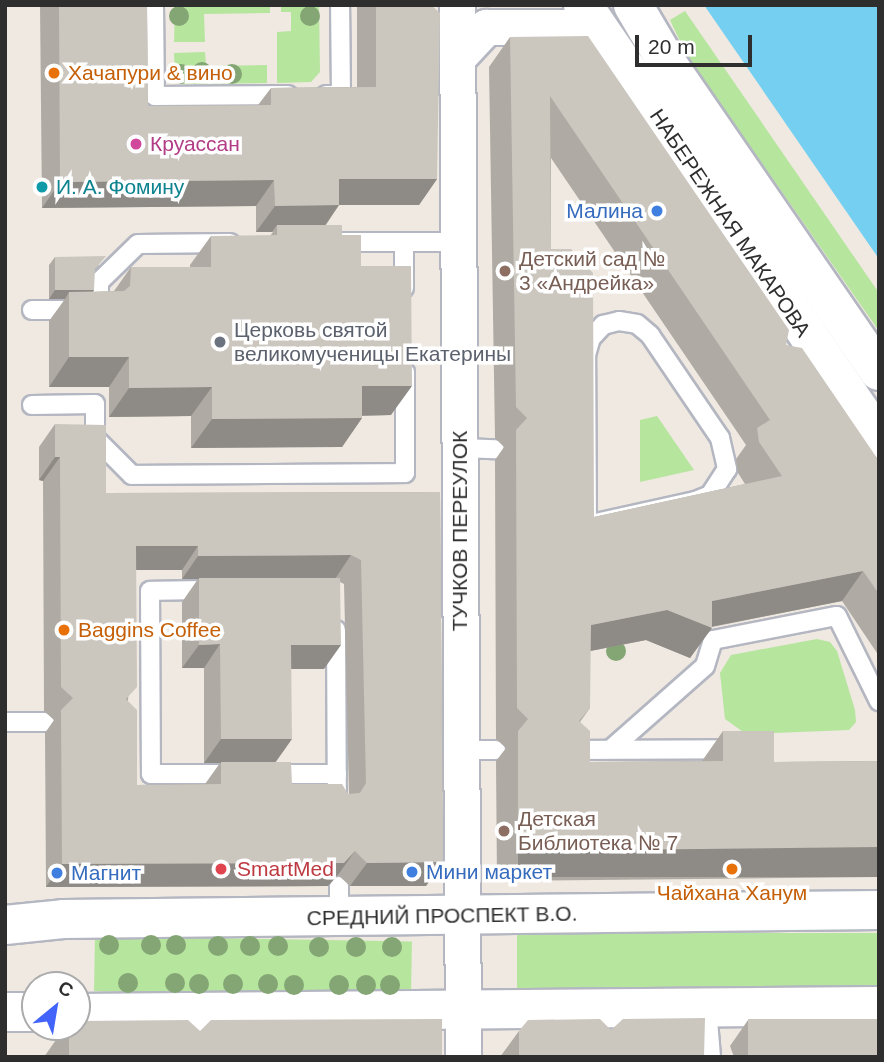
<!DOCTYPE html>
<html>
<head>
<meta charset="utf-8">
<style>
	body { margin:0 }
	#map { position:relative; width:884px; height:1062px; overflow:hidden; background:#efe9e1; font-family:Arial,sans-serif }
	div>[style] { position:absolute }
	.green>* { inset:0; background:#b6e59e; transform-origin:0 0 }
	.water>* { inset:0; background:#75cff0 }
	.roads { filter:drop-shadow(2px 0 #b4b7c1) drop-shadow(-2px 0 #b4b7c1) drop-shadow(0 2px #b4b7c1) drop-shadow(0 -2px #b4b7c1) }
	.lane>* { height:18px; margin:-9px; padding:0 9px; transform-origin:9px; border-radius:9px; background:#fff }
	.street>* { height:35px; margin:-17.5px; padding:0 17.5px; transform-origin:17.5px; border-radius:17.5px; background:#fff }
	.secondary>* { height:38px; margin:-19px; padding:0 19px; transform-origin:19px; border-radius:19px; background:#fff }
	.trees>* { width:20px; height:20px; margin:-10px; border-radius:50%; background:#84a574 }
	.wall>* { inset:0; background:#afaba4 }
	.shaded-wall>* { inset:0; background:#8e8b86; transform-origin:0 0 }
	.building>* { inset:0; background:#cbc7bf; transform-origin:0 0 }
	.dots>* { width:19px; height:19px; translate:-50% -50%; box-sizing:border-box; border:4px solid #fff; border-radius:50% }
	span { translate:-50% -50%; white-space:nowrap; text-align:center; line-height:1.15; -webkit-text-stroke:7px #fff; paint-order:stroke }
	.food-label { font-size:21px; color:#c56008 }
	.left { translate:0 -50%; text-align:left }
	.hotel-label { font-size:21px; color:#b23c85 }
	.culture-label { font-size:21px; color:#0d838f }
	.shop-label { font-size:21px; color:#366cbe }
	.right { translate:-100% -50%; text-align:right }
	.street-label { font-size:21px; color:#2e2e2e }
	.education-label { font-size:21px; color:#785e54 }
	.worship-label { font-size:21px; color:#5b616d }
	.health-label { font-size:21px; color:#be3a42 }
	.frame { position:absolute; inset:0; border:7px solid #2e2e2e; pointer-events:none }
	.north { position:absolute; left:21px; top:971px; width:70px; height:70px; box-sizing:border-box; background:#fff; border:2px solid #ababab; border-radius:50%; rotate:30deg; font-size:19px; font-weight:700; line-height:28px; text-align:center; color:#2e2e2e }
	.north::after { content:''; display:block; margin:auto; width:24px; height:32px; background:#4264fb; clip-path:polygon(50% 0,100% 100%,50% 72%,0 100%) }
	.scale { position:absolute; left:635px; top:35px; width:117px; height:32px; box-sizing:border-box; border:4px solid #2e2e2e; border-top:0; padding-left:9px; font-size:21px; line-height:24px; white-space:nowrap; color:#2e2e2e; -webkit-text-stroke:5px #fff; paint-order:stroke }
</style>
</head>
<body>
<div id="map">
	<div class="green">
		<div style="clip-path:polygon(175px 5px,270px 5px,270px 13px,204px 14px,205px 42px,174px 42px)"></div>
		<div style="clip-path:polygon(281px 5px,319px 5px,320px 72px,311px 82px,277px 83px,277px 32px,291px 31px,291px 12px,281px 12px)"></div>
		<div style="clip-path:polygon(685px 11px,879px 293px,879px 331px,687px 56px,670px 20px)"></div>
		<div style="clip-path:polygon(205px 52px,206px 66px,267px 65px,267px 83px,183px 84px,175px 76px,174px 53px)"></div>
		<div style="clip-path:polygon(657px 416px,694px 470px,640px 482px,640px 420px)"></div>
		<div style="clip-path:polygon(817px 639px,830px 642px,837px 651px,855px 710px,856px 722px,849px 730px,746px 734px,725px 719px,720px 673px,731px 655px)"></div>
		<div style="left:879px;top:933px;width:55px;height:362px;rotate:90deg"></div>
		<div style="left:95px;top:936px;width:317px;height:55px;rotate:1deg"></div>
	</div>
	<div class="water">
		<div style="clip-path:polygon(704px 5px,879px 5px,879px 259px)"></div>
	</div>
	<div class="roads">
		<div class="lane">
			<div style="left:154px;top:5px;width:91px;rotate:89.4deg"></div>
			<div style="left:155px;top:96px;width:133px;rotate:-0.4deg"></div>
			<div style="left:326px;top:95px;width:15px"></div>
			<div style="left:341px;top:95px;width:90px;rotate:-90.6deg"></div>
			<div style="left:338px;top:242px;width:122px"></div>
			<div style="left:404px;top:242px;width:46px;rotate:90deg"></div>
			<div style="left:32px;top:310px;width:67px"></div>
			<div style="left:99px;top:310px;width:28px;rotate:-90deg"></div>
			<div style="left:99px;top:282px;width:54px;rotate:-44.3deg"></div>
			<div style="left:138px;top:244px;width:92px;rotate:-0.6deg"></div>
			<div style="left:619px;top:321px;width:18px;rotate:9deg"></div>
			<div style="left:637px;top:324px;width:17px;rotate:40deg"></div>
			<div style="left:650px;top:335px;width:125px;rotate:55.8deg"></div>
			<div style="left:720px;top:438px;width:32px;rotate:77deg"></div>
			<div style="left:727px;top:469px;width:31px;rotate:123deg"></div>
			<div style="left:710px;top:495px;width:16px;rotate:158deg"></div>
			<div style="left:695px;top:501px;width:111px;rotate:167.5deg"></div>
			<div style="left:587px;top:525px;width:170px;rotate:-90.3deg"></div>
			<div style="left:586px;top:355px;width:18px;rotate:-74deg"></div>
			<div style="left:591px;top:338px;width:18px;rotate:-47deg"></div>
			<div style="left:603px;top:325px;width:16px;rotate:-14deg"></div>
			<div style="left:32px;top:405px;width:63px;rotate:-0.9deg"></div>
			<div style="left:95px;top:404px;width:34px;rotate:90deg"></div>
			<div style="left:95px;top:438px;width:52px;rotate:45deg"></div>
			<div style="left:132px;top:475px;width:273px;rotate:-0.4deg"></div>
			<div style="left:405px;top:473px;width:101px;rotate:-90deg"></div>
			<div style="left:460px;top:448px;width:35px;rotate:2deg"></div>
			<div style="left:211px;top:590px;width:61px;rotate:179.1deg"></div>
			<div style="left:150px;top:591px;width:183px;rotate:89.7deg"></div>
			<div style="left:151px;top:774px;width:84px"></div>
			<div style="left:336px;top:630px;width:175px;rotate:89.7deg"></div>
			<div style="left:5px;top:722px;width:40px"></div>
			<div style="left:611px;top:749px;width:125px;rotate:-41.4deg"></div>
			<div style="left:705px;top:666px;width:27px;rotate:-73deg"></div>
			<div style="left:713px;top:640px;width:126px;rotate:-11deg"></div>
			<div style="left:837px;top:616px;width:95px;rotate:63.7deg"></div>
			<div style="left:459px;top:750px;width:37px"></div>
			<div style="left:569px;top:750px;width:165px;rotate:-0.3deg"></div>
			<div style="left:270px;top:774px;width:67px"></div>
			<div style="left:339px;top:886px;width:32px;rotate:90deg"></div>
			<div style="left:707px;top:1008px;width:49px;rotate:85.3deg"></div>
		</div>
		<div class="street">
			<div style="left:457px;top:5px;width:1052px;rotate:89.67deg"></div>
			<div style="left:459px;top:56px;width:40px;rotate:-47deg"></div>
			<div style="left:486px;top:27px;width:85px"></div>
			<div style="left:571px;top:27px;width:30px;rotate:12deg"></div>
		</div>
		<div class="secondary">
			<div style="left:583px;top:5px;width:525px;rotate:55.7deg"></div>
			<div style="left:633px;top:5px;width:71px;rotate:59.5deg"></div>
			<div style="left:669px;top:66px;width:370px;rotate:55.5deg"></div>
			<div style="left:5px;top:925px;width:58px;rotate:-5.9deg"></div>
			<div style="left:63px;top:919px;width:816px;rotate:-0.63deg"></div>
			<div style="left:5px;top:1012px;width:30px"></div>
			<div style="left:77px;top:1013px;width:802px;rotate:-0.5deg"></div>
		</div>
	</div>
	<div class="trees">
		<div style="left:179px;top:16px"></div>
		<div style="left:310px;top:16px"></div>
		<div style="left:202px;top:72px"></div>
		<div style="left:181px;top:74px"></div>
		<div style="left:232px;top:74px"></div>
		<div style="left:616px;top:651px"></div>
		<div style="left:109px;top:945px"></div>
		<div style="left:151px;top:945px"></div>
		<div style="left:176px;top:945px"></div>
		<div style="left:218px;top:946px"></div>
		<div style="left:250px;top:946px"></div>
		<div style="left:278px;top:946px"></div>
		<div style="left:319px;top:947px"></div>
		<div style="left:356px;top:947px"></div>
		<div style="left:392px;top:947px"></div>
		<div style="left:128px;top:983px"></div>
		<div style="left:175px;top:983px"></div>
		<div style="left:199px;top:984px"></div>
		<div style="left:233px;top:984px"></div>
		<div style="left:268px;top:984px"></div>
		<div style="left:294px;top:985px"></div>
		<div style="left:339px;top:985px"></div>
		<div style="left:366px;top:985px"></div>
		<div style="left:390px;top:985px"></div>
	</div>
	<div class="wall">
		<div style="clip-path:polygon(40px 5px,147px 5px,148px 106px,258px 105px,271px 88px,357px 87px,357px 5px,431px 5px,437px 179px,419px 205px,339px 205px,326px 225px,342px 235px,361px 266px,391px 415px,362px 416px,362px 418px,342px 447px,191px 448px,191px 416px,109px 417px,109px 387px,49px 387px,49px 321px,65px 299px,49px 299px,49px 265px,55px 257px,99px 265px,94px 271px,94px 290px,93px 292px,114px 291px,131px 267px,190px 267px,190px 265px,211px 236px,270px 236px,273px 232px,256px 232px,256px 206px,42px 208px)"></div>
		<div style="clip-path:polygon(evenodd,510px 37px,786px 345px,879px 461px,879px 656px,842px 601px,712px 627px,690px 658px,646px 640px,590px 651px,590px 708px,580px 722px,590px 762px,702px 761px,723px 731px,774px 762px,879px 761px,879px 877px,497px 881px,496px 761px,506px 748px,496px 739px,495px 460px,504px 447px,495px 438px,489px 67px,510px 37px,551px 158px,746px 445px,736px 459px,738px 473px,745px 484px,594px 517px,551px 249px,551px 158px)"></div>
		<div style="clip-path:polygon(evenodd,55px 424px,106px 493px,440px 492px,443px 862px,426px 886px,350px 886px,338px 875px,328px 886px,46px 887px,45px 733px,54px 720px,44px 711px,43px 481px,39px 480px,39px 447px,55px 424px,136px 570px,182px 570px,182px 579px,198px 579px,182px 602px,182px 668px,204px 668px,204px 763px,220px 763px,205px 784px,137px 785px,128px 701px,136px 570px,55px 424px,340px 582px,344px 584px,349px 794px,292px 784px,275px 762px,291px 669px,324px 669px,340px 582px)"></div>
		<div style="clip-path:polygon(748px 1020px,879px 1057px,734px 1057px,730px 1046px)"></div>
		<div style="clip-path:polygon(65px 1027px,200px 1031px,442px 1057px,44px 1057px)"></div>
		<div style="clip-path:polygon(611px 1030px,704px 1057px,500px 1057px,519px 1031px)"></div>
	</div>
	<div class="shaded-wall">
		<div style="clip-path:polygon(339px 179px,437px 179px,419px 205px,321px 205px)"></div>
		<div style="clip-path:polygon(274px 180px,256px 206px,42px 208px,60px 182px)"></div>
		<div style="clip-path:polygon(339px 205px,321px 231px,277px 225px,272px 232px,256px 232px,275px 206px)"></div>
		<div style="clip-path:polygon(55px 290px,94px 290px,88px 299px,69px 292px,65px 299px,49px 299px)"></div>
		<div style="clip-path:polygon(69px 357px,129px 357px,109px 387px,49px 387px)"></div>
		<div style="clip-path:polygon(362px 386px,412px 386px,391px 415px,342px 416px)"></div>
		<div style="clip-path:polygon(212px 387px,191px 416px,109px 417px,129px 388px)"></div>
		<div style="clip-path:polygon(362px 418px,342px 447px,191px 448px,212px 419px)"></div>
		<div style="clip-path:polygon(55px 457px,60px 457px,43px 481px,39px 480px)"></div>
		<div style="clip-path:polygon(136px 546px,198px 546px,182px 570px,120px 570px)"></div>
		<div style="clip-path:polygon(351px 555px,335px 579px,182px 579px,198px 556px)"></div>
		<div style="clip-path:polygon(863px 571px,842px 601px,710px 627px,712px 628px,690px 658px,646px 640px,570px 655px,591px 625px)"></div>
		<div style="clip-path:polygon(220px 644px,204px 668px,182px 668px,199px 645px)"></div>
		<div style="clip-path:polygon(291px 645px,341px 645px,324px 669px,275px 669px)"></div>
		<div style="clip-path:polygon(221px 739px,292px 739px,275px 763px,204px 763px)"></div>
		<div style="left:879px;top:847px;width:30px;height:361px;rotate:90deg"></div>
		<div style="clip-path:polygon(355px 851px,338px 875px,328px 886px,46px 887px,62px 864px)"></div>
		<div style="clip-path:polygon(443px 862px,426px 886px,350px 886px,367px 863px)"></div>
	</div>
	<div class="building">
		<div style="clip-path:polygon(59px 5px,147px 5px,148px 106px,271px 105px,271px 88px,376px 87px,376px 5px,431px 5px,440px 13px,437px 179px,339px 179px,339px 205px,275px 206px,274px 180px,60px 182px)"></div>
		<div style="clip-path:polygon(evenodd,588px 36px,789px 330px,786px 345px,802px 348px,879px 461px,879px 594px,863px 571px,712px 601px,712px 628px,667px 610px,591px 625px,590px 708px,579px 721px,590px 731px,590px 762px,723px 761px,723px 731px,774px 731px,774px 762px,879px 761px,879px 847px,518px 851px,518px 731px,528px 719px,517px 708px,516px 430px,527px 418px,516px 407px,510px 37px,588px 36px,550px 96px,770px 420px,757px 428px,759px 442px,782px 476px,594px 517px,593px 273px,571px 249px,551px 249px,550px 96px)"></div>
		<div style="clip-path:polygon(277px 225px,342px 225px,342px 235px,361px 235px,361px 266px,411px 266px,412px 386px,362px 386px,362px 418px,212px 419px,212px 387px,129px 388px,129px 357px,69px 357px,69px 292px,124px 291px,130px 286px,131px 267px,211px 267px,211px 236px,277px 235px)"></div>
		<div style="clip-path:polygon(106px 256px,95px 269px,94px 290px,55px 290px,55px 257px)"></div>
		<div style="clip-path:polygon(evenodd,55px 424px,106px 425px,106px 493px,440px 492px,443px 862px,367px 863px,355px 851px,344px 863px,62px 864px,61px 710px,73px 698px,61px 687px,60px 457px,55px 457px,55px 424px,136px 546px,198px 546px,198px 556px,351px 555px,361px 560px,366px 783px,360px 793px,348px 794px,342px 784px,292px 784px,291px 762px,221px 762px,221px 784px,137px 785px,137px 710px,126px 699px,137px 687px,136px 546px)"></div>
		<div style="clip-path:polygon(199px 578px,340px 578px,341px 645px,291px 645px,292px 739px,221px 739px,220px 644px,199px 645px)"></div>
		<div style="clip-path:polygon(705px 1018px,704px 1057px,519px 1057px,519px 1031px,528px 1020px,600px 1019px,611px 1030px,623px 1019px)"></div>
		<div style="clip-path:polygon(442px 1019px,442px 1057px,69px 1057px,69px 1027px,77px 1027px,77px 1021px,188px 1020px,200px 1031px,211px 1020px)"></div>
		<div style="left:879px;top:1019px;width:38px;height:131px;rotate:90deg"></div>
	</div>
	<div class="dots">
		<div style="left:54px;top:73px;background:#e8710a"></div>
		<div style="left:136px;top:144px;background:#d1479c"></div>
		<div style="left:42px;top:187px;background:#0f9aa8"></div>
		<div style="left:657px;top:211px;background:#3f7fe0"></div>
		<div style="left:505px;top:271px;background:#8d6e63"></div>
		<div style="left:220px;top:342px;background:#6b7280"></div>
		<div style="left:64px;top:630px;background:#e8710a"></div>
		<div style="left:504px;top:831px;background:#8d6e63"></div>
		<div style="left:221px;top:869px;background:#e0444e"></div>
		<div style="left:732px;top:869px;background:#e8710a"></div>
		<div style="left:412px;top:872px;background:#3f7fe0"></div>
		<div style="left:57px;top:873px;background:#3f7fe0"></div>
	</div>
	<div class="food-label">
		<span class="left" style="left:68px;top:73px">Хачапури &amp; вино</span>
		<span class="left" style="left:78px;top:630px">Baggins Coffee</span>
		<span style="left:732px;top:893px">Чайхана Ханум</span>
	</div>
	<div class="hotel-label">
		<span class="left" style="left:150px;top:144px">Круассан</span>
	</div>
	<div class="culture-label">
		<span class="left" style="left:56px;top:187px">И. А. Фомину</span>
	</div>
	<div class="shop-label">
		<span class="right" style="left:643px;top:211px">Малина</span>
		<span class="left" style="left:426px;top:872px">Мини маркет</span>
		<span class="left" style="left:71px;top:873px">Магнит</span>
	</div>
	<div class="street-label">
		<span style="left:730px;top:223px;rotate:56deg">НАБЕРЕЖНАЯ МАКАРОВА</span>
		<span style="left:460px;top:531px;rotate:-90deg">ТУЧКОВ ПЕРЕУЛОК</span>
		<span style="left:442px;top:916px;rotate:-1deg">СРЕДНИЙ ПРОСПЕКТ В.О.</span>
	</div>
	<div class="education-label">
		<span class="left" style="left:519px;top:271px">Детский сад №<br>3 «Андрейка»</span>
		<span class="left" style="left:518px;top:831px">Детская<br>Библиотека № 7</span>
	</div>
	<div class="worship-label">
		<span class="left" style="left:234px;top:342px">Церковь святой<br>великомученицы Екатерины</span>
	</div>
	<div class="health-label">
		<span class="left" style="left:237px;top:869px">SmartMed</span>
	</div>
	<div class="frame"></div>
	<div class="north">С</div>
	<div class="scale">20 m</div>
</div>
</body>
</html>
